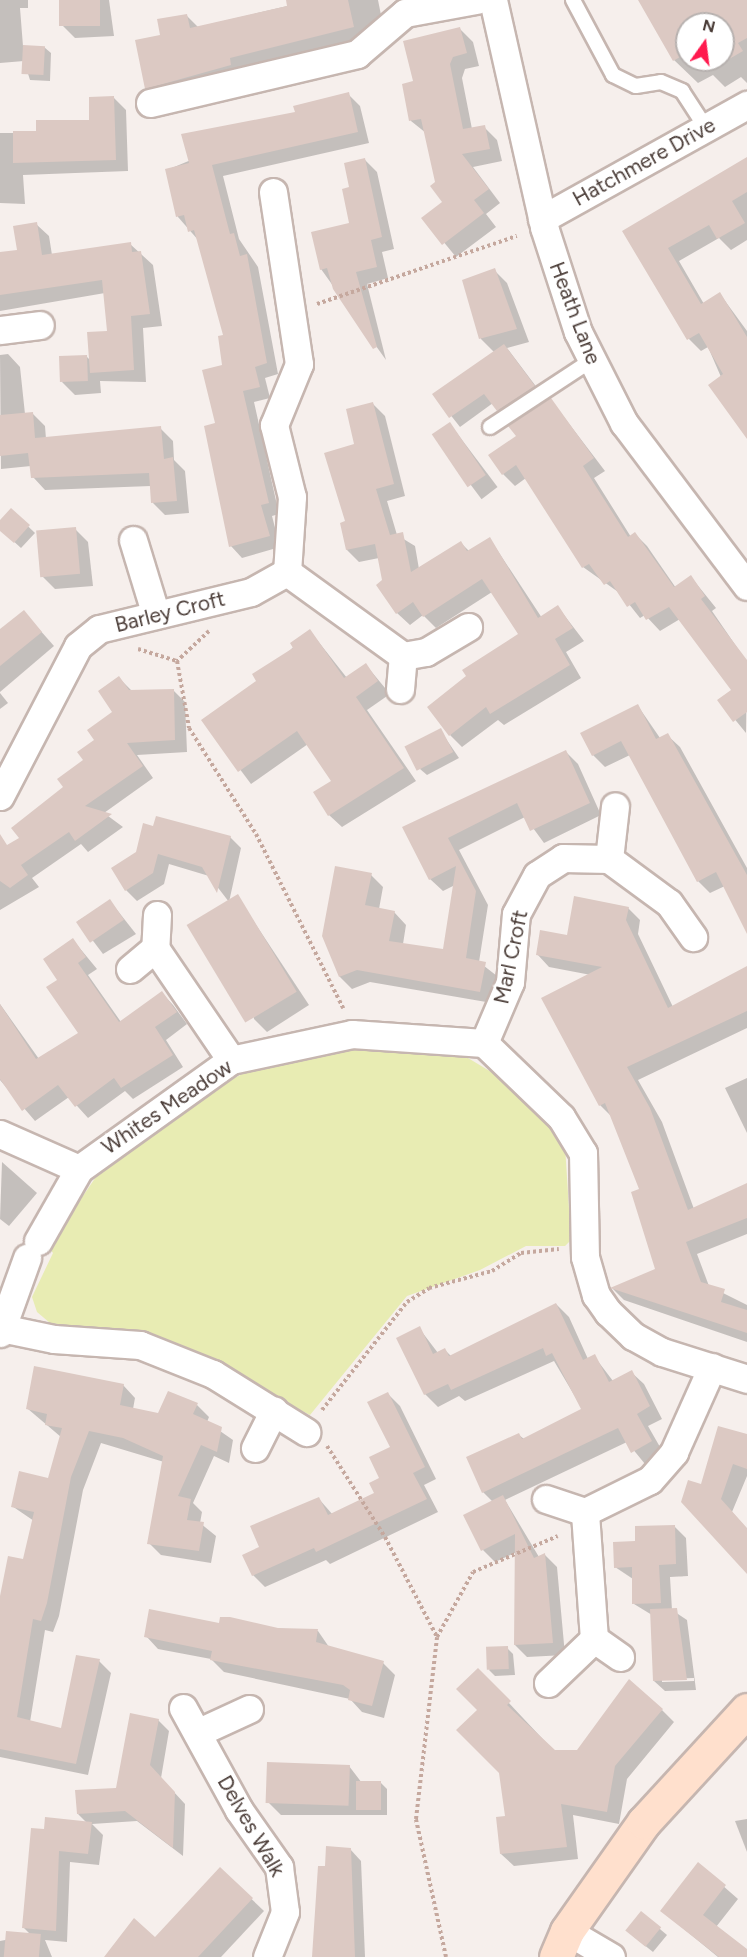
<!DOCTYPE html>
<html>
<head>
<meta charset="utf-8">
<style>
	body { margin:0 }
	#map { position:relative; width:747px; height:1957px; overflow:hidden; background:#f6efec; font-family:Figtree,sans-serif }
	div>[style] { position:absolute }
	.green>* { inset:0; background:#e8ecb3 }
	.shadow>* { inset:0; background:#0003; transform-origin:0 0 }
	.building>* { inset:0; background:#dcc9c3; transform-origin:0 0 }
	.path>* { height:4px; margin-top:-2px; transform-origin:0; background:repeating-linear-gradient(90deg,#c5a89e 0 3px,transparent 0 6px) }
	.roads { filter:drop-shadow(2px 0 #c6b6b0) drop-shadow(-2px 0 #c6b6b0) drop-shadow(0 2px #c6b6b0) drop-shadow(0 -2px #c6b6b0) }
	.lane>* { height:14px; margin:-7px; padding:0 7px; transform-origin:7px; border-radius:7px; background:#fff }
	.street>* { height:27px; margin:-13.5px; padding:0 13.5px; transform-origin:13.5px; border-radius:13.5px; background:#fff }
	.secondary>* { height:33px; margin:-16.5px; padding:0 16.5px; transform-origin:16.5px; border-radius:16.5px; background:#ffe0cd }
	span { translate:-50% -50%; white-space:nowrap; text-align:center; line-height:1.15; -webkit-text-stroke:4.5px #fff; paint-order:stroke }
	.street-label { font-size:21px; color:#4b3d38 }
	.north { position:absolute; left:675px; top:12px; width:60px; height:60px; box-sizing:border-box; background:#fff; border:2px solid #b7b1af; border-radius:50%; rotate:14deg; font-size:16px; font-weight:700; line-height:24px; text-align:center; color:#4b3d38 }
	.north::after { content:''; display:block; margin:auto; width:21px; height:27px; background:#ff1a4e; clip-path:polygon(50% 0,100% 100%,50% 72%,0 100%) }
</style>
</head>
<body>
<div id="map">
	<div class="green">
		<div style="clip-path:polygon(379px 1047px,468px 1058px,513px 1085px,565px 1146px,571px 1240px,565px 1246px,526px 1246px,480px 1270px,407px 1296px,310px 1415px,158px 1337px,50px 1323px,37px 1312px,32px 1297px,53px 1253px,48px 1247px,100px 1171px,129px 1145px,194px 1099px,250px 1070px,327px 1049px)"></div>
	</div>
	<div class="shadow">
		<div style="clip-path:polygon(0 0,28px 0,28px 8px,20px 8px,23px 46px,44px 47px,51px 53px,50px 81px,30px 80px,24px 61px,0 63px)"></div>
		<div style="clip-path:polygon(60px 0,109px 0,114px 36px,75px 38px,62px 25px)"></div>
		<div style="clip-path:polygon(313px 0,378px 0,383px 25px,364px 29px,366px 40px,159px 101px,146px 88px,162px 36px,186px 15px,198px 27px)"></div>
		<div style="clip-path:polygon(evenodd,640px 0,747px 0,747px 83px,741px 77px,725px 87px,713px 75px,698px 83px,674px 60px,640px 0,687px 24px,723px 24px,723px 60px,687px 60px,687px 24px)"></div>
		<div style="clip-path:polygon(460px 29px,473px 42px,479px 66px,465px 69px,462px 78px,472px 129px,484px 127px,497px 140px,502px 161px,473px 167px,500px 203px,486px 214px,496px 227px,456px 257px,424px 218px,444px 202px,426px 133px,411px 121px,403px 85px,414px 82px)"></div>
		<div style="clip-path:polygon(348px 94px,360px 106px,369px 143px,223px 176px,239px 239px,258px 267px,278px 374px,265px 378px,270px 398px,254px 402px,279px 514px,272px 516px,280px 547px,242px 558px,231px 546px,217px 425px,225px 336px,199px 241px,178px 217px,167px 170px)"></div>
		<div style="clip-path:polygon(114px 98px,126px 110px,128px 171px,23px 175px,25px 204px,0 203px,0 133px,38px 133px,91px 122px)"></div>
		<div style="clip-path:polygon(365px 160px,377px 172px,394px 249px,382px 252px,388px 278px,367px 284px,386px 360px,321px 269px,351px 224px,351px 188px)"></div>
		<div style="clip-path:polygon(747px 160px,747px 240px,731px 250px,719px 238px,679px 261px,704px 304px,720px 294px,747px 331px,747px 437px,708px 347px,701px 351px,689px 339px,624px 232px)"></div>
		<div style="clip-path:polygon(36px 224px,49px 236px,52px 255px,130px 244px,153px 265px,162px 326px,143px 328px,146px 382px,100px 381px,101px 393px,75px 395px,62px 382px,86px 356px,90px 360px,109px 332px,105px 293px,0 311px,0 253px,18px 251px)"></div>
		<div style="clip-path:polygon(494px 270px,507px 283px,529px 342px,507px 348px,544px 397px,508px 420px,493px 403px,460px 427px,434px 394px,494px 352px,481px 339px,464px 281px)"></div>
		<div style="clip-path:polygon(8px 354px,20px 367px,25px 414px,32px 413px,45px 426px,46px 439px,160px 428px,173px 441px,174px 460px,185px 471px,189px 513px,165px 515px,153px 503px,151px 486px,45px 490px,33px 477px,31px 466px,1px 469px,0 355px)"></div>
		<div style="clip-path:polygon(551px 400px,605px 471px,594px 478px,631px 537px,635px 534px,647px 546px,676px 588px,691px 577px,716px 608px,712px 611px,747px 662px,746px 733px,719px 700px,733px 691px,680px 619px,660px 631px,645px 615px,640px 618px,621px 594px,583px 567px,526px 478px,515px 486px,503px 474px,518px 437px)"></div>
		<div style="clip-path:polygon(373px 404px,385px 416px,405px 496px,387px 501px,397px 535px,415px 546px,419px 569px,461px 543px,469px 551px,490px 539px,542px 618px,558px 607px,584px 641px,566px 652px,581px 678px,504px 725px,498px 720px,462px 747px,450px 735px,520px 635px,492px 592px,436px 628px,423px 615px,410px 625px,397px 613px,379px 558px,359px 562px,347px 550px,356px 445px)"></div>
		<div style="left:450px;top:424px;width:79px;height:20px;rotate:53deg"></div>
		<div style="clip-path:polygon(11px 510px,35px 533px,21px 548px,0 529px)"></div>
		<div style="clip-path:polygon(75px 529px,88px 542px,93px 586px,55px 589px,42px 576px)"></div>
		<div style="clip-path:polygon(24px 612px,54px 646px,0 692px,0 631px)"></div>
		<div style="clip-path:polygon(310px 631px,347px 678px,366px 665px,390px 694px,367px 710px,416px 781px,342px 827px,329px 815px,333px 781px,308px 744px,251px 784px,203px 720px,258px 681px)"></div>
		<div style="clip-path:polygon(119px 678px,131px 690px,173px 690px,185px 702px,187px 752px,137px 755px,153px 778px,104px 813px,123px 827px,88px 852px,81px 844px,32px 878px,39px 887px,0 910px,0 852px,21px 838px,85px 761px,114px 712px)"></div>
		<div style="clip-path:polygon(0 693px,8px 703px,0 709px)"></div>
		<div style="clip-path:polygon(638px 706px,660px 738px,667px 735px,680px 747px,747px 868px,747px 931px,727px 885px,710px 893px,698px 881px,630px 755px,605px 767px,593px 755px)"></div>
		<div style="clip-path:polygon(440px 730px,459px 758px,427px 775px,420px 769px)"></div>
		<div style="clip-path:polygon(566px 752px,578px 764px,601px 815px,544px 843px,525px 817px,459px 850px,488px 905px,479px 962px,497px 976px,492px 1003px,370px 982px,352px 989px,340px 977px,323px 936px,371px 875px,383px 887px,379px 909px,394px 912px,406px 925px,403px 944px,444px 951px,455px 885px,443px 891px,430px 879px,404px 828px)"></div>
		<div style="clip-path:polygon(230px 837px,241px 848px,229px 902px,209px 876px,169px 864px,164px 884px,137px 901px,126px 890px,137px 853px)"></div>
		<div style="clip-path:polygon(237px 896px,309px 1005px,267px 1032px,254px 1019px)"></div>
		<div style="clip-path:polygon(110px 901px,136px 934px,103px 954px,78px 921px)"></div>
		<div style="clip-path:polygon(628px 908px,640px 920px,638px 934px,673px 1007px,747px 969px,747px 1028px,638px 1080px,662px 1122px,694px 1209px,747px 1184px,747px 1234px,697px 1254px,709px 1286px,747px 1305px,747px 1342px,624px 1300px,613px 1289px,656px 1270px,641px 1190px,613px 1118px,600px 1105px,591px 975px,549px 967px,537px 954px)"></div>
		<div style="clip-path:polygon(73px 940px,97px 969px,88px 975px,121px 1022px,162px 993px,173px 1005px,187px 1024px,166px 1040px,183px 1067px,133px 1099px,125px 1091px,88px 1118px,69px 1097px,35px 1121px,0 1080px,0 1004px,39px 1059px,80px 1033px,59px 981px)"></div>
		<div style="clip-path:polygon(747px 1078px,747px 1133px,725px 1088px)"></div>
		<div style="clip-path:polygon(2px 1162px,37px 1193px,9px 1226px,0 1219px)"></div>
		<div style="clip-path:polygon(556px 1304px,569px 1317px,588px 1359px,594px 1356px,613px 1381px,631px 1372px,644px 1384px,662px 1419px,648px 1426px,664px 1454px,645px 1464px,627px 1442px,505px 1500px,539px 1557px,545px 1555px,557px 1567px,565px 1655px,527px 1657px,515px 1645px,517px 1552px,495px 1562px,483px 1550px,493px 1502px,483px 1492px,519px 1435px,524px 1439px,583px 1410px,554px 1361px,465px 1401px,459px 1396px,438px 1407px,425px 1394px,419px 1328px,438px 1353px,445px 1350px,451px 1356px)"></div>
		<div style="clip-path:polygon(123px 1385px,135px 1398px,133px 1409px,159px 1414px,197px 1405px,209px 1417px,207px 1422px,233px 1440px,229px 1463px,214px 1456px,193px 1503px,202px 1512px,200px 1523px,216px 1536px,211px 1563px,161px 1555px,149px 1543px,164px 1462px,101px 1443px,83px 1490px,59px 1616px,53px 1632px,45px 1630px,30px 1722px,62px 1730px,99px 1661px,111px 1673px,88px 1775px,0 1757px,0 1609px,24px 1560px,34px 1521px,12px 1506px,49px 1480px,61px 1437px,28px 1409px)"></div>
		<div style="clip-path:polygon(388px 1394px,400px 1406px,436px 1479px,424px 1485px,438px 1512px,330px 1564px,326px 1560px,265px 1587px,253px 1575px,261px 1548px,319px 1499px,333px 1515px,376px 1494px,392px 1447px)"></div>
		<div style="clip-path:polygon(747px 1436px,747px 1476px,732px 1512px,747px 1529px,747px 1569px,702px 1486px)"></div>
		<div style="clip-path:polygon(evenodd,674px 1526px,686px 1538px,688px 1576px,670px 1577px,672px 1610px,687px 1620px,696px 1690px,665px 1691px,654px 1681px,652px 1615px,634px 1604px,633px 1579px,615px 1567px,637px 1542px,674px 1526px,694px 1678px,694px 1681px,662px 1682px,662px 1679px,694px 1678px)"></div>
		<div style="clip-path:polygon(220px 1625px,318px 1631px,329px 1647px,383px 1663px,395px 1675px,384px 1718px,362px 1712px,350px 1699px,224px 1672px,211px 1659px,158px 1649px,146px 1636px)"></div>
		<div style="clip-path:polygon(507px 1648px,513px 1654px,515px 1675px,495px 1676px,489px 1670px)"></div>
		<div style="clip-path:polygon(478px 1670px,554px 1751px,578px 1751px,662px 1710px,674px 1722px,627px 1779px,619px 1824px,573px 1815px,578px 1859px,514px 1866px,501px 1854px,506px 1817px,501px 1772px,479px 1710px)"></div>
		<div style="clip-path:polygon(158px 1720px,169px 1731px,161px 1778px,185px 1804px,183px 1856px,137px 1821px,92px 1824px,103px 1835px,99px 1865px,70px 1862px,67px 1942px,45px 1940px,52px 1957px,0 1957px,0 1941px,31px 1935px,24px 1928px,45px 1831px,87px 1823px,78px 1814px,117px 1790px)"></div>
		<div style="clip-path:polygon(349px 1766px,362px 1783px,381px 1783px,387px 1789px,387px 1815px,281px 1815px,268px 1802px)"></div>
		<div style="clip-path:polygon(747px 1819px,747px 1852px,735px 1821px)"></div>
		<div style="clip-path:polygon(350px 1849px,361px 1861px,365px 1957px,314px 1957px,326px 1868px)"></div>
		<div style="clip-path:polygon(698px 1864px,738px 1899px,716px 1927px,747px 1951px,747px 1957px,718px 1957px,662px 1911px)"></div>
		<div style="clip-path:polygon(220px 1869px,264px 1911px,221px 1957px,191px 1957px)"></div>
		<div style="clip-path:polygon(641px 1913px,667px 1935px,653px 1952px,633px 1936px)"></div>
	</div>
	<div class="building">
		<div style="left:59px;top:0;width:41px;height:26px"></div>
		<div style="clip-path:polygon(286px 0,348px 0,354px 27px,230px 58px,231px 65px,145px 89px,135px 40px,160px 35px,157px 19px,187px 14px,190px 28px,287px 6px)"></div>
		<div style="clip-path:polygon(638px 0,747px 0,747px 38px,738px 43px,743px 51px,724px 62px,723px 24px,687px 24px,687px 53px,673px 61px)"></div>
		<div style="clip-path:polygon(460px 27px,467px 53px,453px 57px,450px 64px,463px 129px,485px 125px,490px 149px,462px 154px,489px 189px,474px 200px,484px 213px,442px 245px,421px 218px,442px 202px,430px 186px,435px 182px,421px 119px,409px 121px,402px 84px,413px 81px,403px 41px)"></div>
		<div style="left:23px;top:45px;width:22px;height:29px;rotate:3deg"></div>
		<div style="clip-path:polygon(349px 92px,358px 132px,212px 165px,230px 234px,234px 233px,240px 256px,247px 254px,267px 363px,255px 367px,260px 387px,243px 391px,269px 503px,261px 505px,270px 536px,229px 547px,204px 426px,215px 423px,202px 370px,222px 365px,218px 336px,223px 335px,194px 230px,188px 232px,184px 215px,176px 217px,165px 169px,189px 163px,181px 134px,295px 112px,293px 106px)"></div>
		<div style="clip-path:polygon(114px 96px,116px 160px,13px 163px,13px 131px,36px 131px,36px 120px,89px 120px,89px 97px)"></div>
		<div style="clip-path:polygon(747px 157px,747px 192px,732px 201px,745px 223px,717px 239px,709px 225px,668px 248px,701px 304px,720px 292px,747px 337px,747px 439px,708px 385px,723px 374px,699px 333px,687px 340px,622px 231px)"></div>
		<div style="clip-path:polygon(365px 158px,382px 237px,371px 240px,377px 267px,356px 272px,377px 347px,373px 349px,333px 289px,327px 268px,320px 270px,311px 232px,349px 223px,342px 189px,349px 187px,344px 163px)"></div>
		<div style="clip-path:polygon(37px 222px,42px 255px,131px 242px,132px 252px,141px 251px,150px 314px,131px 316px,134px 370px,90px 373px,87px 332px,107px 331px,102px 280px,0 295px,0 252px,17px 250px,13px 226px)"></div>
		<div style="clip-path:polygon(495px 268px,517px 329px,479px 339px,462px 280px)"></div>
		<div style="clip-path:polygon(504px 344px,535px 386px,497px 411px,484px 394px,449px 418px,432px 394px)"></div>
		<div style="left:87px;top:355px;width:26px;height:28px;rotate:88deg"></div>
		<div style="clip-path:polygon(551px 398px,594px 458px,583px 466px,628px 537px,635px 532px,674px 587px,691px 575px,705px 596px,701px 599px,747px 660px,747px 712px,733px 722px,717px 700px,731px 690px,669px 607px,646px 620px,635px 602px,627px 607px,610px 581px,604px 585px,589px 564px,582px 568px,516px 465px,502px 475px,488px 455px,516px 436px,508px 426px)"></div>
		<div style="clip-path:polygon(373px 402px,394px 484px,376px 489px,390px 535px,403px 532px,411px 572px,461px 541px,467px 551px,490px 537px,538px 618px,558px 605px,573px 628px,555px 639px,570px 665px,490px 714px,486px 707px,449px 736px,427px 707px,466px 676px,462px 670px,518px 634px,482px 579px,423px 617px,413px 602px,396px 614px,376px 585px,382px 580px,375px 544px,346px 550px,340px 523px,345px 521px,324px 453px,354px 444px,346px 409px)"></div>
		<div style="clip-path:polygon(33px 412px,35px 438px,161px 426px,164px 459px,173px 457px,177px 501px,151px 503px,149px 473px,31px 478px,28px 453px,0 456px,0 415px)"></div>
		<div style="left:450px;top:422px;width:64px;height:22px;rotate:56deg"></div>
		<div style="clip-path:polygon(11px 508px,30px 525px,14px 543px,0 531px,0 520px)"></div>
		<div style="left:76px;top:527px;width:47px;height:40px;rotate:85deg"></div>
		<div style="clip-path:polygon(24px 610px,42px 632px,0 666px,0 629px)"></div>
		<div style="clip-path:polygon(310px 629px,344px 678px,366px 663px,378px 681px,356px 697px,404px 768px,328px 816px,313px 792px,331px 781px,297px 731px,238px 772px,201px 720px,256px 681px,252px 674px,293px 648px,290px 643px)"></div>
		<div style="clip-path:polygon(119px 676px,129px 690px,174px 689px,175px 740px,127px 743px,143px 766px,85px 806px,112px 814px,75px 841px,69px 832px,21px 865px,28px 875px,10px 888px,0 881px,0 834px,7px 845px,19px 838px,11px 828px,63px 787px,57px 779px,83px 760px,77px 752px,94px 740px,87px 730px,112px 712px,98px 691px)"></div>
		<div style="clip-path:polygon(638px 704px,656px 739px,668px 733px,747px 875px,747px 934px,716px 872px,697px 882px,621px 741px,592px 756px,580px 733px)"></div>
		<div style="left:441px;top:728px;width:27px;height:41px;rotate:63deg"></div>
		<div style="clip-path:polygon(566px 750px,590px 803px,530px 831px,517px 803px,448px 838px,476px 891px,466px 958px,486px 962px,480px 992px,357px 970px,339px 977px,322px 936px,335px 866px,372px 873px,365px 905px,395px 911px,389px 941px,443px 949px,456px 866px,429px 880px,402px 827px)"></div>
		<div style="clip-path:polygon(156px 816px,231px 836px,217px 893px,202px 867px,158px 854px,153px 873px,125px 891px,111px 868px,136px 852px,143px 823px,153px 826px)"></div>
		<div style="left:238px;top:894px;width:114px;height:60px;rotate:59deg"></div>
		<div style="clip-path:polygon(574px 896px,629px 907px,626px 920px,668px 1008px,747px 966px,747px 1011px,627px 1067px,650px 1108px,688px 1210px,747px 1183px,747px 1218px,686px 1242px,701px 1282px,725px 1289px,721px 1302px,747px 1310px,747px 1333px,610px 1288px,655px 1269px,631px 1192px,639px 1189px,605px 1103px,599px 1106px,541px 998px,602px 967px,536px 955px,540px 930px,567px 935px)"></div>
		<div style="left:110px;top:899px;width:25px;height:41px;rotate:56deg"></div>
		<div style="clip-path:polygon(73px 938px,86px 957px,78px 963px,119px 1022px,162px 991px,177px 1012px,155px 1027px,173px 1055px,121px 1088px,114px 1078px,75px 1107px,58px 1085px,22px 1111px,0 1079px,0 1004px,36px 1059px,78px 1033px,46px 987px,57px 980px,43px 959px)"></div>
		<div style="clip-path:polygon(556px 1303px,583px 1360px,595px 1354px,609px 1382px,632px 1370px,650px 1406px,637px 1414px,652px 1441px,631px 1453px,618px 1428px,482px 1493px,466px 1457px,519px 1433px,522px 1439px,581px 1409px,552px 1353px,546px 1356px,543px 1348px,451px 1390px,448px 1384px,424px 1395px,396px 1338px,420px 1326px,433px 1354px,445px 1348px,449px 1356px)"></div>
		<div style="clip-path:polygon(34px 1366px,124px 1384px,120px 1405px,158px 1413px,168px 1391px,198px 1403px,193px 1414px,222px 1427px,217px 1452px,201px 1445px,178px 1496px,191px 1499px,187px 1520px,204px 1522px,199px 1551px,147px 1544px,163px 1456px,123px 1438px,89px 1431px,71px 1477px,47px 1603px,41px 1621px,33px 1619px,17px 1717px,61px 1728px,76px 1655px,100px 1659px,76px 1764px,0 1749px,0 1596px,8px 1556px,23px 1559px,34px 1512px,11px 1507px,19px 1471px,48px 1478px,62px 1428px,45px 1425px,47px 1414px,26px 1409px)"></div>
		<div style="clip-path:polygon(388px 1392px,425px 1467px,413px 1473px,427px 1499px,316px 1552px,314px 1548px,252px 1576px,242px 1555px,259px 1547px,250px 1526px,319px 1497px,328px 1515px,374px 1493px,369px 1483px,379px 1478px,369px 1457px,390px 1447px,367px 1402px)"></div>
		<div style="clip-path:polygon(718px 1426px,747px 1434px,747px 1469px,733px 1464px,721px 1499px,747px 1528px,747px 1574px,681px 1502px,688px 1480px,701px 1484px)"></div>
		<div style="clip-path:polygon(503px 1495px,534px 1558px,545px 1553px,553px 1643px,514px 1645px,515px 1534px,481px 1551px,463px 1515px)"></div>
		<div style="clip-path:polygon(675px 1525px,676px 1564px,659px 1565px,661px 1603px,632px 1604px,632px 1567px,614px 1568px,613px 1542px,635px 1541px,635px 1526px)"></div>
		<div style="clip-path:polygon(677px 1608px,687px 1680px,653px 1681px,650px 1609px)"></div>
		<div style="clip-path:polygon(149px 1609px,219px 1623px,220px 1617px,230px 1617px,278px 1628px,318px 1629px,316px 1642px,384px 1661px,372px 1706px,348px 1700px,350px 1690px,343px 1685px,210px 1660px,212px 1651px,144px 1637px)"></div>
		<div style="left:508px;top:1646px;width:23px;height:22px;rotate:88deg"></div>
		<div style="clip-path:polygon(478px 1668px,511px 1701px,507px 1705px,555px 1750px,577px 1750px,629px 1679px,663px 1709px,615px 1766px,607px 1812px,561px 1804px,567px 1847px,500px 1854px,496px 1817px,505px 1816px,499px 1773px,456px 1730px,477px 1710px,456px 1689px)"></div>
		<div style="clip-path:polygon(130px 1713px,159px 1719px,150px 1765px,175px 1792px,173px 1848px,125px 1811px,77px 1814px,75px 1790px,116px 1788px)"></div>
		<div style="left:267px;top:1762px;width:83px;height:41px;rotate:2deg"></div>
		<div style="left:356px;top:1781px;width:25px;height:29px"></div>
		<div style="clip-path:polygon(45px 1817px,92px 1822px,88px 1854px,59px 1851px,56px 1931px,22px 1928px,31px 1828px,44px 1829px)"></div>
		<div style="clip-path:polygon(326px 1846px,351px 1848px,355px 1957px,312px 1957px,318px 1866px,325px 1866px)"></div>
		<div style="clip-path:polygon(698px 1862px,726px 1885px,703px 1915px,747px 1949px,747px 1957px,719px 1957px,660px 1911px)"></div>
		<div style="clip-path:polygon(220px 1867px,253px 1898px,198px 1957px,104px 1957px,134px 1918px,155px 1937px)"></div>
		<div style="left:641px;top:1911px;width:26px;height:25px;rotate:39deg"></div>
		<div style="left:6px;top:1931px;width:35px;height:26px;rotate:5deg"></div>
	</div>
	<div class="path">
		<div style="left:317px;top:304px;width:211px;rotate:-18.8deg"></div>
		<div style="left:209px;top:631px;width:44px;rotate:136.8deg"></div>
		<div style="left:177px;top:661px;width:68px;rotate:79.8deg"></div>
		<div style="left:189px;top:728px;width:125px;rotate:57.7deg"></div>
		<div style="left:256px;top:834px;width:195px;rotate:63.4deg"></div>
		<div style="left:138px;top:649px;width:41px;rotate:17.1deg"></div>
		<div style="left:322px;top:1410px;width:137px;rotate:-51.8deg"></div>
		<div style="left:407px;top:1302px;width:26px;rotate:-32deg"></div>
		<div style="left:429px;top:1288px;width:65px;rotate:-15.1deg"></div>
		<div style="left:492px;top:1271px;width:34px;rotate:-32deg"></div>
		<div style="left:521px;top:1253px;width:38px;rotate:-6deg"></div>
		<div style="left:327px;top:1446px;width:108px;rotate:57.5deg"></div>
		<div style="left:385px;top:1537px;width:113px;rotate:62.5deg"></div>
		<div style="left:446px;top:1957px;width:141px;rotate:-102.3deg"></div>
		<div style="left:416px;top:1819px;width:183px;rotate:-83.4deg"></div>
		<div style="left:437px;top:1637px;width:74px;rotate:-61deg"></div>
		<div style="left:473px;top:1572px;width:92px;rotate:-23deg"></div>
	</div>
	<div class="roads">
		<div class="lane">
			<div style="left:573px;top:0;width:85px;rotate:61.9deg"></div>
			<div style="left:613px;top:75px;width:25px;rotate:26deg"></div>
			<div style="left:636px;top:86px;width:25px;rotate:-9deg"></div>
			<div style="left:661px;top:82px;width:23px;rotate:23deg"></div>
			<div style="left:682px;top:91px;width:44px;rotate:57deg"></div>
			<div style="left:490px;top:427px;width:122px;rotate:-33.3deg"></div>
		</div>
		<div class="street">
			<div style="left:493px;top:0;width:233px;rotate:77.3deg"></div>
			<div style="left:544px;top:227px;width:110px;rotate:72.1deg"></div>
			<div style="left:578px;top:332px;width:102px;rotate:63.2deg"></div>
			<div style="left:624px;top:423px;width:204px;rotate:53deg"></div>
			<div style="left:150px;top:103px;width:213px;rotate:-13.3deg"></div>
			<div style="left:357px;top:54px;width:63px;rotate:-40.5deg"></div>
			<div style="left:405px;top:13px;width:72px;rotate:-10.4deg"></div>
			<div style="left:273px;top:192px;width:174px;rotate:81.4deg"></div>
			<div style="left:299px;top:364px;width:66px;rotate:112.3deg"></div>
			<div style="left:274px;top:425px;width:74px;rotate:76deg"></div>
			<div style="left:292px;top:497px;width:75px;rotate:93.8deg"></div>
			<div style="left:542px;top:219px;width:235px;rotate:-29.1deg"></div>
			<div style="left:0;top:330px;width:40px;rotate:-7.1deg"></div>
			<div style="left:133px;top:540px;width:78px;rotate:73deg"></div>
			<div style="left:400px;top:689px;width:33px;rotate:-85deg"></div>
			<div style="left:0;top:796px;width:169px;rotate:-62.5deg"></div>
			<div style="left:78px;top:646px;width:27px;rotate:-39deg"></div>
			<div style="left:99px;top:629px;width:156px;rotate:-13.7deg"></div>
			<div style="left:251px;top:592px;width:41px;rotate:-29.1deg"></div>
			<div style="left:287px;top:572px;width:143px;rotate:35.9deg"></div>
			<div style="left:403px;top:656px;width:23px;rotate:-10deg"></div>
			<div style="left:426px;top:652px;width:49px;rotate:-30.8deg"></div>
			<div style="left:609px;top:859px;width:53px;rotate:-83.5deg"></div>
			<div style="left:157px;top:915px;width:33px;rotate:93deg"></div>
			<div style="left:155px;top:948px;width:135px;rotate:55.8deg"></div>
			<div style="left:130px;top:969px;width:33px;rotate:-40deg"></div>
			<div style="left:484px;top:1043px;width:66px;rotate:-66.9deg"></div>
			<div style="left:510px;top:982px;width:68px;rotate:-85deg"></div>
			<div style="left:516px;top:914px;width:44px;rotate:-61.7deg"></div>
			<div style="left:537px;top:875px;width:31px;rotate:-33deg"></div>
			<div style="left:563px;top:858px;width:46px;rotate:1.2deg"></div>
			<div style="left:609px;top:859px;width:74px;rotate:36.3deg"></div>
			<div style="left:669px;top:903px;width:42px;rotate:54.8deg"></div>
			<div style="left:0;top:1134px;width:86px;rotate:23.9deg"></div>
			<div style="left:79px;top:1169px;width:187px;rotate:-35.6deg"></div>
			<div style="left:231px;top:1060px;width:124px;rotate:-12.1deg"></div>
			<div style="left:352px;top:1034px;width:132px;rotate:3.9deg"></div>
			<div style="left:484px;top:1043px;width:107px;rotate:43.9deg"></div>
			<div style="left:561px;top:1117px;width:42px;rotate:58.6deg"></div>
			<div style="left:583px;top:1153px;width:104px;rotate:88.9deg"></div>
			<div style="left:585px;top:1257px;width:40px;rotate:74deg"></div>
			<div style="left:596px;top:1295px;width:21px;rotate:55deg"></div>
			<div style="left:608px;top:1312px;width:35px;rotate:44deg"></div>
			<div style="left:633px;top:1336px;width:33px;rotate:29deg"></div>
			<div style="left:662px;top:1352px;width:89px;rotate:17.6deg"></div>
			<div style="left:38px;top:1241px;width:83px;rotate:-60.3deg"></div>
			<div style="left:1px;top:1328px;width:54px;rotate:11.7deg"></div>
			<div style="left:54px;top:1339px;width:86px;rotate:4deg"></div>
			<div style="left:140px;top:1345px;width:79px;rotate:21.7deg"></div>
			<div style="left:213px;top:1374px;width:110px;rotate:31.9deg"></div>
			<div style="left:0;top:1333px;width:80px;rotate:-70.2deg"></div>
			<div style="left:255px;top:1448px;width:42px;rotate:-63.4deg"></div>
			<div style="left:546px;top:1499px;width:41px;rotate:18.4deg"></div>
			<div style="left:620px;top:1657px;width:32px;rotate:-145deg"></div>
			<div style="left:594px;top:1639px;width:127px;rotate:-94.1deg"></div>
			<div style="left:585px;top:1512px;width:72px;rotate:-26.2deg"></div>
			<div style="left:650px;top:1480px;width:37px;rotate:-49deg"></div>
			<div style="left:674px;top:1452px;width:93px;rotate:-65.9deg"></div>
			<div style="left:548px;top:1683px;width:64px;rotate:-43.7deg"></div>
			<div style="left:183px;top:1708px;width:116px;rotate:61.2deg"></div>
			<div style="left:239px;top:1810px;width:70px;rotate:54.9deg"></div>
			<div style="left:279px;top:1867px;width:45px;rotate:82.4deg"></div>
			<div style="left:285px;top:1912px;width:48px;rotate:111.8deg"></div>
			<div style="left:199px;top:1732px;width:55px;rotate:-24.7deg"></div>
			<div style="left:567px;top:1931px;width:51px;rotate:30.6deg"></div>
		</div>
		<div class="secondary">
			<div style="left:556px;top:1957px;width:28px;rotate:-67deg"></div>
			<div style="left:567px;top:1931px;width:133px;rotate:-54.8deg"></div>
			<div style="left:644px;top:1822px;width:152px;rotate:-47.4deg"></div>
		</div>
	</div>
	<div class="street-label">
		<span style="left:644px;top:162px;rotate:-29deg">Hatchmere Drive</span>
		<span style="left:575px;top:313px;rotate:69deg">Heath Lane</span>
		<span style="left:170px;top:612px;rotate:-14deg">Barley Croft</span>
		<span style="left:511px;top:957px;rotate:-78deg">Marl Croft</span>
		<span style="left:167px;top:1107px;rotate:-34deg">Whites Meadow</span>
		<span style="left:251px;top:1826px;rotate:60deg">Delves Walk</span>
	</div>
	<div class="north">N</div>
</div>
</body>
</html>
